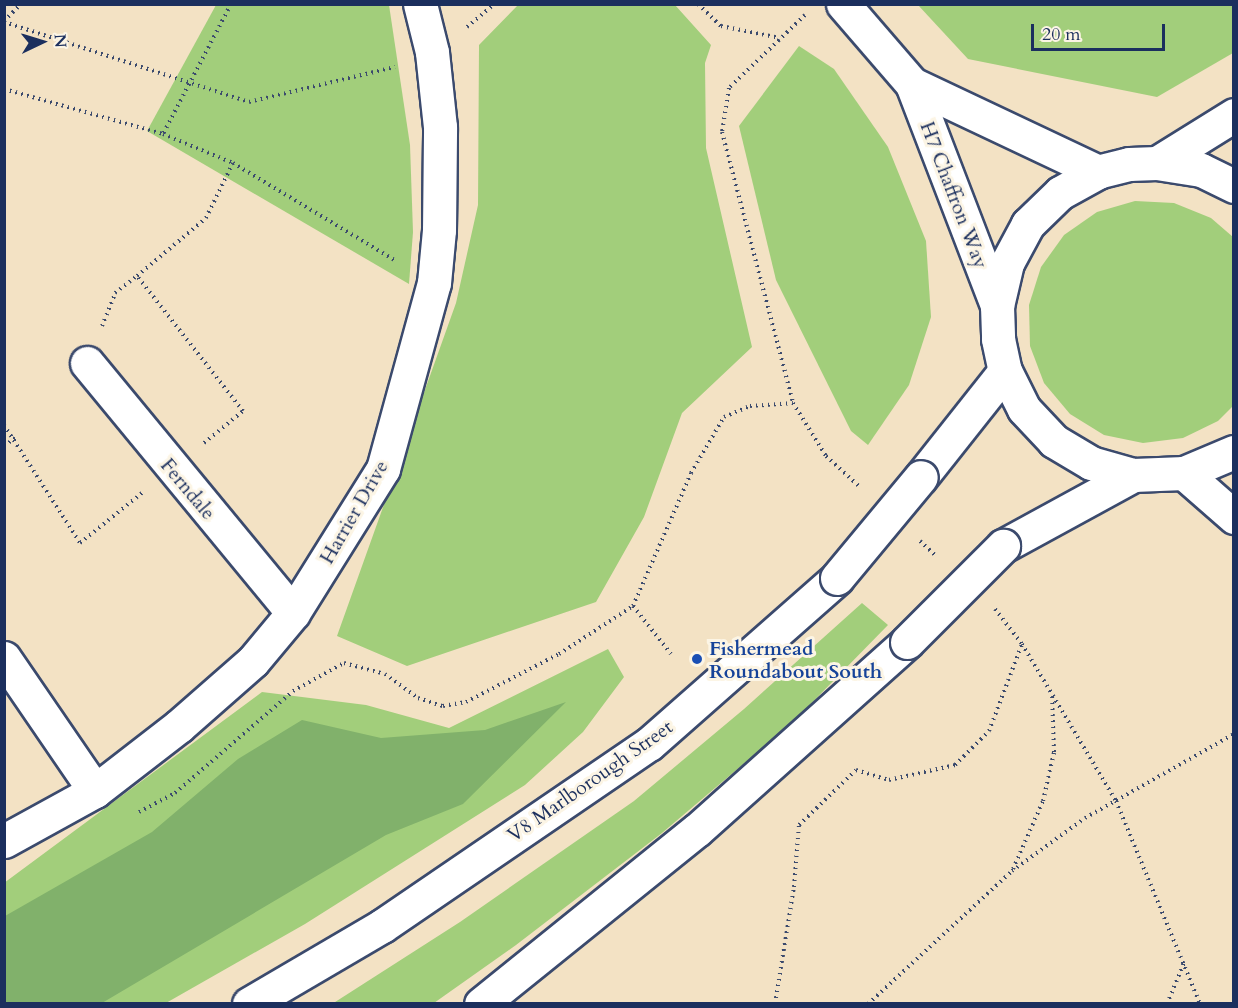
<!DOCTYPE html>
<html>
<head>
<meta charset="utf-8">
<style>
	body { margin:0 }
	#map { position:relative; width:1238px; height:1008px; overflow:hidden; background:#f3e2c4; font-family:Cardo,serif }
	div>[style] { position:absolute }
	.green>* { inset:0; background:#a2ce7b }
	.forest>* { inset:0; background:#81b16b }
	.path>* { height:4px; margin-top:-2px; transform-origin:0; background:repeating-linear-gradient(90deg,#3b4a6d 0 1.5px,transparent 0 6px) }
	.roads { filter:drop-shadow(2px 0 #3b4a6d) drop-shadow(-2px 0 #3b4a6d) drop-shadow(0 2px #3b4a6d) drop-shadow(0 -2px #3b4a6d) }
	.street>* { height:33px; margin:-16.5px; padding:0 16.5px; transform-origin:16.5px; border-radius:16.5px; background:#fff }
	.secondary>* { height:33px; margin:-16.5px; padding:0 16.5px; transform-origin:16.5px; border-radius:16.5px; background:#fff }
	.bridges { filter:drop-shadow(2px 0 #3b4a6d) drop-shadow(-2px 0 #3b4a6d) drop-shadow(0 2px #3b4a6d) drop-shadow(0 -2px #3b4a6d) }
	.secondary-bridge>* { height:33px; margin:-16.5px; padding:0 16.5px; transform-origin:16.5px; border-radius:16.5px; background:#fff }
	.dots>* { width:16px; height:16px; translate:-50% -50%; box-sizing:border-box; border:3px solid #fcf5e5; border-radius:50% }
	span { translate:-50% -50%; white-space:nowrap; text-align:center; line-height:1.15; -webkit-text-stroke:6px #fcf5e5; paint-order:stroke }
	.street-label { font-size:20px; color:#1b2f5e }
	.transit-label { font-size:20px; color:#164399; font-weight:700 }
	.left { translate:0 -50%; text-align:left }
	.frame { position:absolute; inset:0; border:6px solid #1b2f5e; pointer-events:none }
	.north { position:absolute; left:12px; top:12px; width:60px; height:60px; -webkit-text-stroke:4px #fcf5e5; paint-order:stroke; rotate:86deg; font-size:16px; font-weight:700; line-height:24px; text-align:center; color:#1b2f5e }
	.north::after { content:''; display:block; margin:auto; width:21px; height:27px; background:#1b2f5e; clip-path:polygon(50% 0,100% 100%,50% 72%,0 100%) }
	.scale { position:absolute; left:1031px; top:24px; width:134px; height:27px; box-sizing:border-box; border:3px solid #1b2f5e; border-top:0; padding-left:8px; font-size:18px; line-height:21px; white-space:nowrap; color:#1b2f5e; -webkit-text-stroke:4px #fcf5e5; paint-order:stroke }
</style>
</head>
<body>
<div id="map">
	<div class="green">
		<div style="clip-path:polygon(216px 5px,389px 5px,410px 145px,413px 232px,409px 284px,147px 131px)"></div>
		<div style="clip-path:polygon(518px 5px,675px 5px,711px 45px,705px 63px,706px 148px,752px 347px,682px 413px,644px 517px,596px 602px,407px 666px,337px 636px,456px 303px,478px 205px,479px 45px)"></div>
		<div style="clip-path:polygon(918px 5px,1233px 5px,1233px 53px,1157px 97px,968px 59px)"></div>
		<div style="clip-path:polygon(799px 46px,834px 69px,888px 147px,926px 241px,931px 317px,909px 385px,868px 445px,851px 431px,776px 280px,739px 126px)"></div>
		<div style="clip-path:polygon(1135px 201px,1174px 203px,1211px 218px,1233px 237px,1233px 406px,1218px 421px,1183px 438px,1143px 443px,1104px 435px,1070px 414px,1044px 383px,1030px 346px,1029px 305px,1041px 267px,1064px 235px,1097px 212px)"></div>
		<div style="clip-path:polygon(862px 603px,888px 625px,794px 721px,662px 833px,516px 945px,434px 1003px,332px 1004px,460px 922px,634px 801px,744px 709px)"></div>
		<div style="clip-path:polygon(608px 649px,624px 677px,583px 732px,525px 785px,305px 924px,166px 1003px,5px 1003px,4px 883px,262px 692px,366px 705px,449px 728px)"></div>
	</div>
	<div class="forest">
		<div style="clip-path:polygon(566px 702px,463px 804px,386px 835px,102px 1003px,5px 1003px,5px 916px,152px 832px,238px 759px,302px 720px,381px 738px,485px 730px)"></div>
	</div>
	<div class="path">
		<div style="left:231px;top:4px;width:147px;rotate:117.6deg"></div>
		<div style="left:163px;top:134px;width:76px;rotate:22.5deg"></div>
		<div style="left:233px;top:163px;width:190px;rotate:31deg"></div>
		<div style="left:698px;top:4px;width:32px;rotate:44deg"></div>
		<div style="left:721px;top:26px;width:60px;rotate:11.5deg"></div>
		<div style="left:805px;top:15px;width:105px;rotate:136.2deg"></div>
		<div style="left:729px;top:88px;width:45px;rotate:99deg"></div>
		<div style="left:722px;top:132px;width:280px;rotate:75.3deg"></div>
		<div style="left:793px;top:403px;width:62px;rotate:58.1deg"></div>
		<div style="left:826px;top:456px;width:47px;rotate:42.4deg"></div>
		<div style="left:4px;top:21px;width:24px;rotate:-45deg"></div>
		<div style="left:4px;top:22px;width:258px;rotate:18.1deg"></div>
		<div style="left:249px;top:102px;width:150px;rotate:-13.5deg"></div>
		<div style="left:467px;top:27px;width:35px;rotate:-40deg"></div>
		<div style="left:4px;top:89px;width:165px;rotate:15.8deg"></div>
		<div style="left:102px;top:326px;width:35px;rotate:-68deg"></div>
		<div style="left:115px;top:293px;width:28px;rotate:-38deg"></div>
		<div style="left:4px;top:425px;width:140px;rotate:57.2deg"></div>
		<div style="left:80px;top:543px;width:80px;rotate:-38.9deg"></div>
		<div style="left:204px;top:443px;width:50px;rotate:-39.4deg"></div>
		<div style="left:243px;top:411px;width:172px;rotate:-128.1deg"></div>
		<div style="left:137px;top:276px;width:90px;rotate:-40deg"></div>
		<div style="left:206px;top:218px;width:61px;rotate:-63.9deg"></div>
		<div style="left:4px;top:446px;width:14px;rotate:-36deg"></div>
		<div style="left:920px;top:541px;width:22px;rotate:43deg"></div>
		<div style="left:633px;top:606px;width:61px;rotate:51.6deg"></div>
		<div style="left:995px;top:609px;width:44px;rotate:52.4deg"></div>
		<div style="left:1022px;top:644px;width:183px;rotate:59.1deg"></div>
		<div style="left:1116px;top:801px;width:220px;rotate:67.5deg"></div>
		<div style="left:139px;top:812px;width:41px;rotate:-27.8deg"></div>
		<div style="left:175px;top:793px;width:156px;rotate:-40.8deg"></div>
		<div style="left:293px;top:691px;width:58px;rotate:-28.8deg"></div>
		<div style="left:344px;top:663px;width:42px;rotate:15deg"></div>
		<div style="left:385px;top:674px;width:41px;rotate:36deg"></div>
		<div style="left:418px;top:698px;width:26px;rotate:18deg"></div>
		<div style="left:443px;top:706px;width:23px;rotate:-10deg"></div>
		<div style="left:466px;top:702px;width:105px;rotate:-27.3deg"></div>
		<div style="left:559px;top:654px;width:88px;rotate:-33deg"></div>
		<div style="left:633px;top:606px;width:145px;rotate:-66.4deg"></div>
		<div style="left:691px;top:473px;width:65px;rotate:-59.5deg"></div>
		<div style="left:724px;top:417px;width:28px;rotate:-23deg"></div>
		<div style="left:750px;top:406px;width:43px;rotate:-4deg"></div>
		<div style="left:1013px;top:869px;width:74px;rotate:-66.2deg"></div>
		<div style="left:1043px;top:801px;width:50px;rotate:-77.3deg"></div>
		<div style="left:1054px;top:752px;width:57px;rotate:-92deg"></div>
		<div style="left:775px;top:1004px;width:119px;rotate:-80.8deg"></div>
		<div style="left:794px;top:887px;width:62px;rotate:-85.4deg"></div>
		<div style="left:799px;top:825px;width:79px;rotate:-44deg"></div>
		<div style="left:856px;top:770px;width:34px;rotate:17deg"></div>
		<div style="left:889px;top:780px;width:68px;rotate:-12.8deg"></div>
		<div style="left:955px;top:765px;width:48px;rotate:-45deg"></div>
		<div style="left:989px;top:731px;width:93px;rotate:-69.2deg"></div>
		<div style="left:868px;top:1004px;width:196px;rotate:-42.7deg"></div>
		<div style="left:1012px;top:871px;width:90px;rotate:-36deg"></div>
		<div style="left:1085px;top:818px;width:171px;rotate:-29.4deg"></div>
		<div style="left:1167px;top:1004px;width:44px;rotate:-67.5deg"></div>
	</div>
	<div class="roads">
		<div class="street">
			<div style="left:87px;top:363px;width:324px;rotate:50.5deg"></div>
			<div style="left:4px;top:658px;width:161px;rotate:55.6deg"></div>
		</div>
		<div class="secondary">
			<div style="left:843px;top:4px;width:106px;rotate:49.2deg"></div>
			<div style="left:912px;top:84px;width:238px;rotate:69deg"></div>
			<div style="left:912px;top:84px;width:206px;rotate:25.3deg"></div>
			<div style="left:1157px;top:163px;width:91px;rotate:-31.9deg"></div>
			<div style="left:1234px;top:186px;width:37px;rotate:-154deg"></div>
			<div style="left:1201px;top:170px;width:45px;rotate:-171deg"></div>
			<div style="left:1157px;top:163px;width:28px;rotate:178deg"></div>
			<div style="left:1129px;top:164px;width:32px;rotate:166deg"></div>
			<div style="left:1098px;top:172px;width:43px;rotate:151.1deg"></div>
			<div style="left:1060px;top:193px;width:45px;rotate:135.9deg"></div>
			<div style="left:1028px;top:224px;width:44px;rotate:118.3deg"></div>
			<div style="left:1007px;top:263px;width:44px;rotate:103.1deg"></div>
			<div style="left:997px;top:306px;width:33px;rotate:88deg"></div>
			<div style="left:998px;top:339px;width:33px;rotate:78deg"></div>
			<div style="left:1005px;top:371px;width:42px;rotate:63.4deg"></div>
			<div style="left:1024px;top:409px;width:44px;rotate:46.8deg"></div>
			<div style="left:1054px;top:441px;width:43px;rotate:30.7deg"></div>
			<div style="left:1091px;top:463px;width:44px;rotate:15.9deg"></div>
			<div style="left:1133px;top:475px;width:51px;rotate:-2.2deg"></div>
			<div style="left:1184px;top:473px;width:54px;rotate:-22.8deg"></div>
			<div style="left:1184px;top:473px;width:67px;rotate:41.3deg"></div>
			<div style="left:921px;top:477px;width:135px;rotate:-51.6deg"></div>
			<div style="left:1003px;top:546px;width:148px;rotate:-28.6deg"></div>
			<div style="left:4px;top:841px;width:104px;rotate:-28.8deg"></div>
			<div style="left:95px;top:791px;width:106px;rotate:-37.7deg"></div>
			<div style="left:179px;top:726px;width:98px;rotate:-41.3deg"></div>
			<div style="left:253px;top:661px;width:62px;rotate:-50.2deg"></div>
			<div style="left:293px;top:613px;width:170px;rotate:-58deg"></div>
			<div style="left:383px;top:469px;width:193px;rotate:-74.7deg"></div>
			<div style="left:434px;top:283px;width:53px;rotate:-84.6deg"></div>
			<div style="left:439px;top:230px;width:103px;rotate:-89.4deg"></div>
			<div style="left:440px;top:127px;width:75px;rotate:-96.1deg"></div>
			<div style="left:432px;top:52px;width:49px;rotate:-104deg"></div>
			<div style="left:249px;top:1004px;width:154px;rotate:-30.4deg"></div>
			<div style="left:382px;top:926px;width:323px;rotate:-34.3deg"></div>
			<div style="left:649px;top:744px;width:251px;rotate:-41.4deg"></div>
			<div style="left:481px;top:1004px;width:277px;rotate:-38.9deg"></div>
			<div style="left:697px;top:830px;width:282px;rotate:-41.8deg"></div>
		</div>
	</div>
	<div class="bridges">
		<div class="secondary-bridge">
			<div style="left:837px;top:578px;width:131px;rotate:-50.3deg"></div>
			<div style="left:907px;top:642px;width:136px;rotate:-45deg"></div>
		</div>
	</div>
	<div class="dots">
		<div style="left:697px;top:659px;background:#1a4fb4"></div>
	</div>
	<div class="street-label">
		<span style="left:954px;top:195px;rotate:69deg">H7 Chaffron Way</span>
		<span style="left:188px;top:489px;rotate:50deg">Ferndale</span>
		<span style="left:354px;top:512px;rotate:-60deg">Harrier Drive</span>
		<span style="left:590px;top:781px;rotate:-35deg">V8 Marlborough Street</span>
	</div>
	<div class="transit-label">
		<span class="left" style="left:709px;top:660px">Fishermead<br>Roundabout South</span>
	</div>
	<div class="frame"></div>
	<div class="north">N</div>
	<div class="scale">20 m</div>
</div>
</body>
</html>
